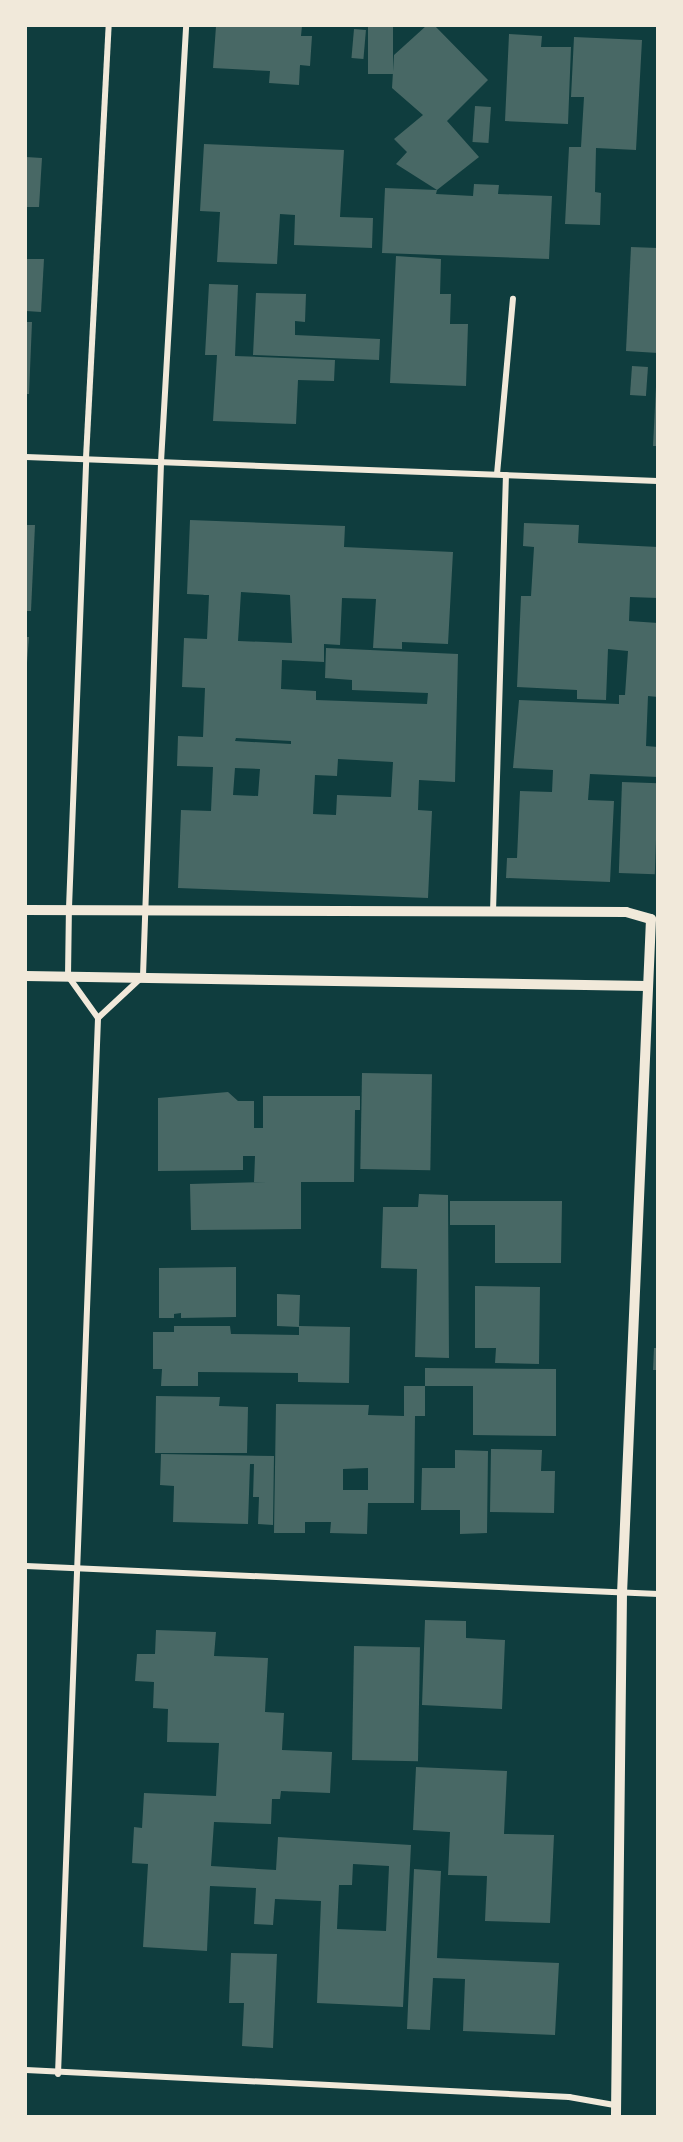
<!DOCTYPE html>
<html>
<head>
<meta charset="utf-8">
<style>
	body { margin:0 }
	#map { position:relative; width:683px; height:2142px; overflow:hidden; background:#0f3d3e; font-family:"Sofia Sans Condensed",sans-serif }
	div>[style] { position:absolute }
	.building>* { inset:0; background:#486865; transform-origin:0 0 }
	.minor>* { height:6px; margin:-3px; padding:0 3px; transform-origin:3px; border-radius:3px; background:#f1e9da }
	.tertiary>* { height:10px; margin:-5px; padding:0 5px; transform-origin:5px; border-radius:5px; background:#f1e9da }
	span { translate:-50% -50%; white-space:nowrap; text-align:center; line-height:1.15; -webkit-text-stroke:6px #f1e9da; paint-order:stroke }
	.frame { position:absolute; inset:0; border:27px solid #f1e9da; pointer-events:none }
</style>
</head>
<body>
<div id="map">
	<div class="building">
		<div style="clip-path:polygon(216px 26px,302px 26px,301px 36px,312px 36px,310px 66px,300px 65px,299px 85px,269px 83px,270px 71px,213px 68px)"></div>
		<div style="left:368px;top:26px;width:25px;height:48px"></div>
		<div style="clip-path:polygon(426px 26px,435px 26px,488px 80px,447px 121px,479px 157px,437px 190px,436px 194px,473px 196px,474px 184px,499px 185px,498px 194px,552px 196px,549px 259px,382px 253px,385px 188px,437px 190px,396px 164px,407px 152px,394px 139px,423px 115px,392px 88px,394px 55px)"></div>
		<div style="left:354px;top:29px;width:12px;height:29px;rotate:5deg"></div>
		<div style="clip-path:polygon(509px 34px,542px 36px,541px 47px,571px 47px,568px 124px,505px 121px)"></div>
		<div style="clip-path:polygon(574px 37px,642px 40px,636px 150px,596px 148px,595px 192px,601px 193px,600px 225px,565px 224px,569px 147px,581px 147px,584px 97px,571px 97px)"></div>
		<div style="left:475px;top:106px;width:16px;height:36px;rotate:4deg"></div>
		<div style="clip-path:polygon(204px 144px,344px 150px,340px 217px,373px 218px,372px 248px,294px 245px,295px 215px,280px 214px,277px 264px,217px 262px,220px 212px,200px 211px)"></div>
		<div style="clip-path:polygon(26px 157px,42px 158px,39px 207px,26px 207px)"></div>
		<div style="clip-path:polygon(631px 247px,658px 248px,658px 353px,626px 351px)"></div>
		<div style="clip-path:polygon(396px 256px,441px 259px,440px 294px,451px 294px,450px 324px,468px 324px,466px 386px,390px 383px)"></div>
		<div style="clip-path:polygon(26px 259px,44px 259px,41px 312px,26px 311px)"></div>
		<div style="clip-path:polygon(209px 284px,238px 285px,235px 356px,335px 360px,334px 381px,298px 380px,296px 424px,213px 421px,217px 355px,205px 355px)"></div>
		<div style="clip-path:polygon(256px 293px,306px 294px,305px 322px,295px 321px,295px 335px,380px 339px,379px 360px,253px 355px)"></div>
		<div style="clip-path:polygon(26px 322px,32px 322px,29px 394px,26px 394px)"></div>
		<div style="left:632px;top:366px;width:16px;height:29px;rotate:4deg"></div>
		<div style="clip-path:polygon(656px 387px,658px 387px,658px 446px,653px 446px)"></div>
		<div style="clip-path:polygon(evenodd,190px 520px,345px 526px,344px 547px,453px 552px,448px 644px,402px 642px,402px 649px,373px 648px,376px 599px,342px 598px,340px 645px,324px 644px,324px 662px,282px 660px,281px 689px,316px 691px,316px 700px,427px 704px,428px 693px,352px 690px,352px 680px,325px 678px,326px 648px,458px 654px,455px 782px,419px 780px,418px 810px,432px 811px,428px 898px,178px 888px,181px 810px,211px 811px,213px 767px,177px 766px,178px 736px,203px 737px,205px 688px,182px 687px,184px 638px,207px 639px,209px 595px,187px 594px,190px 520px,241px 592px,290px 595px,292px 643px,238px 641px,241px 592px,190px 520px,236px 738px,291px 741px,291px 744px,235px 741px,236px 738px,190px 520px,338px 759px,393px 762px,391px 797px,337px 795px,336px 815px,313px 814px,315px 775px,337px 776px,338px 759px,190px 520px,235px 768px,260px 769px,258px 796px,233px 795px,235px 768px)"></div>
		<div style="clip-path:polygon(524px 523px,579px 525px,578px 543px,658px 547px,658px 598px,630px 597px,629px 621px,658px 623px,658px 697px,648px 696px,646px 746px,658px 747px,658px 777px,590px 774px,588px 800px,614px 801px,610px 882px,506px 878px,507px 858px,517px 858px,520px 791px,552px 792px,553px 770px,513px 768px,519px 700px,619px 704px,619px 695px,625px 695px,628px 651px,608px 649px,606px 700px,577px 699px,577px 690px,517px 687px,521px 596px,531px 596px,534px 547px,523px 546px)"></div>
		<div style="clip-path:polygon(26px 525px,35px 525px,31px 611px,26px 611px)"></div>
		<div style="clip-path:polygon(26px 637px,29px 637px,27px 663px,26px 663px)"></div>
		<div style="left:622px;top:782px;width:36px;height:91px;rotate:2deg"></div>
		<div style="left:362px;top:1073px;width:70px;height:96px;rotate:1deg"></div>
		<div style="clip-path:polygon(228px 1092px,238px 1101px,254px 1101px,254px 1128px,263px 1128px,263px 1096px,360px 1096px,360px 1110px,355px 1110px,354px 1182px,301px 1182px,301px 1229px,191px 1230px,190px 1184px,267px 1182px,254px 1182px,255px 1156px,243px 1156px,243px 1170px,158px 1171px,158px 1098px)"></div>
		<div style="clip-path:polygon(419px 1194px,448px 1195px,449px 1358px,415px 1357px,417px 1269px,381px 1268px,383px 1207px,418px 1207px)"></div>
		<div style="clip-path:polygon(450px 1201px,562px 1201px,561px 1263px,495px 1263px,495px 1225px,450px 1225px)"></div>
		<div style="clip-path:polygon(236px 1267px,236px 1317px,181px 1318px,181px 1313px,174px 1314px,174px 1318px,159px 1318px,159px 1268px)"></div>
		<div style="clip-path:polygon(475px 1286px,540px 1287px,539px 1364px,495px 1363px,496px 1348px,475px 1348px)"></div>
		<div style="clip-path:polygon(277px 1294px,300px 1295px,299px 1326px,350px 1327px,349px 1383px,298px 1382px,298px 1373px,198px 1372px,198px 1386px,161px 1386px,162px 1369px,153px 1369px,153px 1332px,174px 1332px,174px 1326px,230px 1326px,231px 1334px,299px 1335px,299px 1327px,277px 1326px)"></div>
		<div style="clip-path:polygon(654px 1348px,658px 1348px,658px 1370px,653px 1370px)"></div>
		<div style="clip-path:polygon(evenodd,425px 1368px,556px 1369px,556px 1436px,473px 1435px,473px 1386px,425px 1386px,425px 1416px,415px 1416px,414px 1503px,368px 1503px,367px 1534px,330px 1533px,331px 1522px,305px 1522px,305px 1533px,274px 1533px,276px 1404px,369px 1405px,368px 1415px,404px 1416px,404px 1386px,425px 1386px,425px 1368px,368px 1468px,368px 1490px,343px 1490px,343px 1469px,368px 1468px)"></div>
		<div style="clip-path:polygon(156px 1396px,220px 1397px,219px 1406px,248px 1407px,247px 1453px,155px 1453px)"></div>
		<div style="clip-path:polygon(491px 1449px,542px 1450px,541px 1471px,555px 1471px,554px 1513px,490px 1512px)"></div>
		<div style="clip-path:polygon(455px 1450px,488px 1451px,487px 1533px,460px 1534px,460px 1510px,421px 1510px,422px 1468px,455px 1468px)"></div>
		<div style="clip-path:polygon(161px 1454px,274px 1456px,273px 1525px,258px 1524px,259px 1497px,253px 1497px,254px 1464px,250px 1464px,248px 1524px,173px 1522px,174px 1486px,160px 1485px)"></div>
		<div style="clip-path:polygon(425px 1620px,466px 1621px,466px 1638px,505px 1640px,502px 1709px,422px 1705px)"></div>
		<div style="clip-path:polygon(evenodd,156px 1630px,216px 1632px,214px 1656px,268px 1658px,265px 1712px,284px 1713px,282px 1750px,332px 1752px,330px 1793px,281px 1791px,280px 1799px,272px 1799px,271px 1824px,214px 1822px,211px 1866px,276px 1870px,278px 1837px,411px 1845px,403px 2007px,317px 2003px,321px 1901px,275px 1899px,273px 1925px,254px 1924px,256px 1888px,210px 1886px,207px 1951px,143px 1947px,148px 1864px,132px 1863px,134px 1827px,142px 1828px,144px 1793px,216px 1796px,219px 1743px,167px 1742px,168px 1709px,153px 1708px,154px 1682px,135px 1681px,137px 1654px,155px 1654px,156px 1630px,353px 1864px,389px 1866px,386px 1931px,337px 1929px,339px 1885px,352px 1885px,353px 1864px)"></div>
		<div style="left:354px;top:1646px;width:66px;height:114px;rotate:1deg"></div>
		<div style="clip-path:polygon(416px 1767px,507px 1771px,504px 1834px,554px 1835px,550px 1923px,485px 1921px,487px 1876px,448px 1875px,450px 1832px,413px 1830px)"></div>
		<div style="clip-path:polygon(414px 1869px,441px 1871px,437px 1958px,559px 1963px,555px 2035px,463px 2031px,465px 1979px,433px 1978px,430px 2030px,407px 2029px)"></div>
		<div style="clip-path:polygon(231px 1953px,277px 1954px,273px 2048px,242px 2046px,244px 2003px,229px 2003px)"></div>
	</div>
	<div class="minor">
		<div style="left:26px;top:457px;width:632px;rotate:2.17deg"></div>
		<div style="left:497px;top:474px;width:176px;rotate:-84.8deg"></div>
		<div style="left:493px;top:912px;width:437px;rotate:-88.3deg"></div>
		<div style="left:98px;top:1018px;width:62px;rotate:-43deg"></div>
		<div style="left:143px;top:976px;width:514px;rotate:-87.99deg"></div>
		<div style="left:161px;top:462px;width:437px;rotate:-86.7deg"></div>
		<div style="left:26px;top:1566px;width:633px;rotate:2.54deg"></div>
		<div style="left:26px;top:2070px;width:544px;rotate:2.85deg"></div>
		<div style="left:569px;top:2097px;width:46px;rotate:10.1deg"></div>
		<div style="left:58px;top:2074px;width:1057px;rotate:-87.83deg"></div>
		<div style="left:98px;top:1018px;width:52px;rotate:-125.5deg"></div>
		<div style="left:68px;top:976px;width:68px;rotate:-89.2deg"></div>
		<div style="left:69px;top:908px;width:450px;rotate:-87.8deg"></div>
		<div style="left:86px;top:458px;width:433px;rotate:-87deg"></div>
	</div>
	<div class="tertiary">
		<div style="left:26px;top:910px;width:600px;rotate:0.19deg"></div>
		<div style="left:626px;top:912px;width:26px;rotate:16deg"></div>
		<div style="left:651px;top:919px;width:675px;rotate:92.46deg"></div>
		<div style="left:622px;top:1593px;width:523px;rotate:90.66deg"></div>
		<div style="left:26px;top:976px;width:621px;rotate:0.92deg"></div>
	</div>
	<div class="frame"></div>
</div>
</body>
</html>
